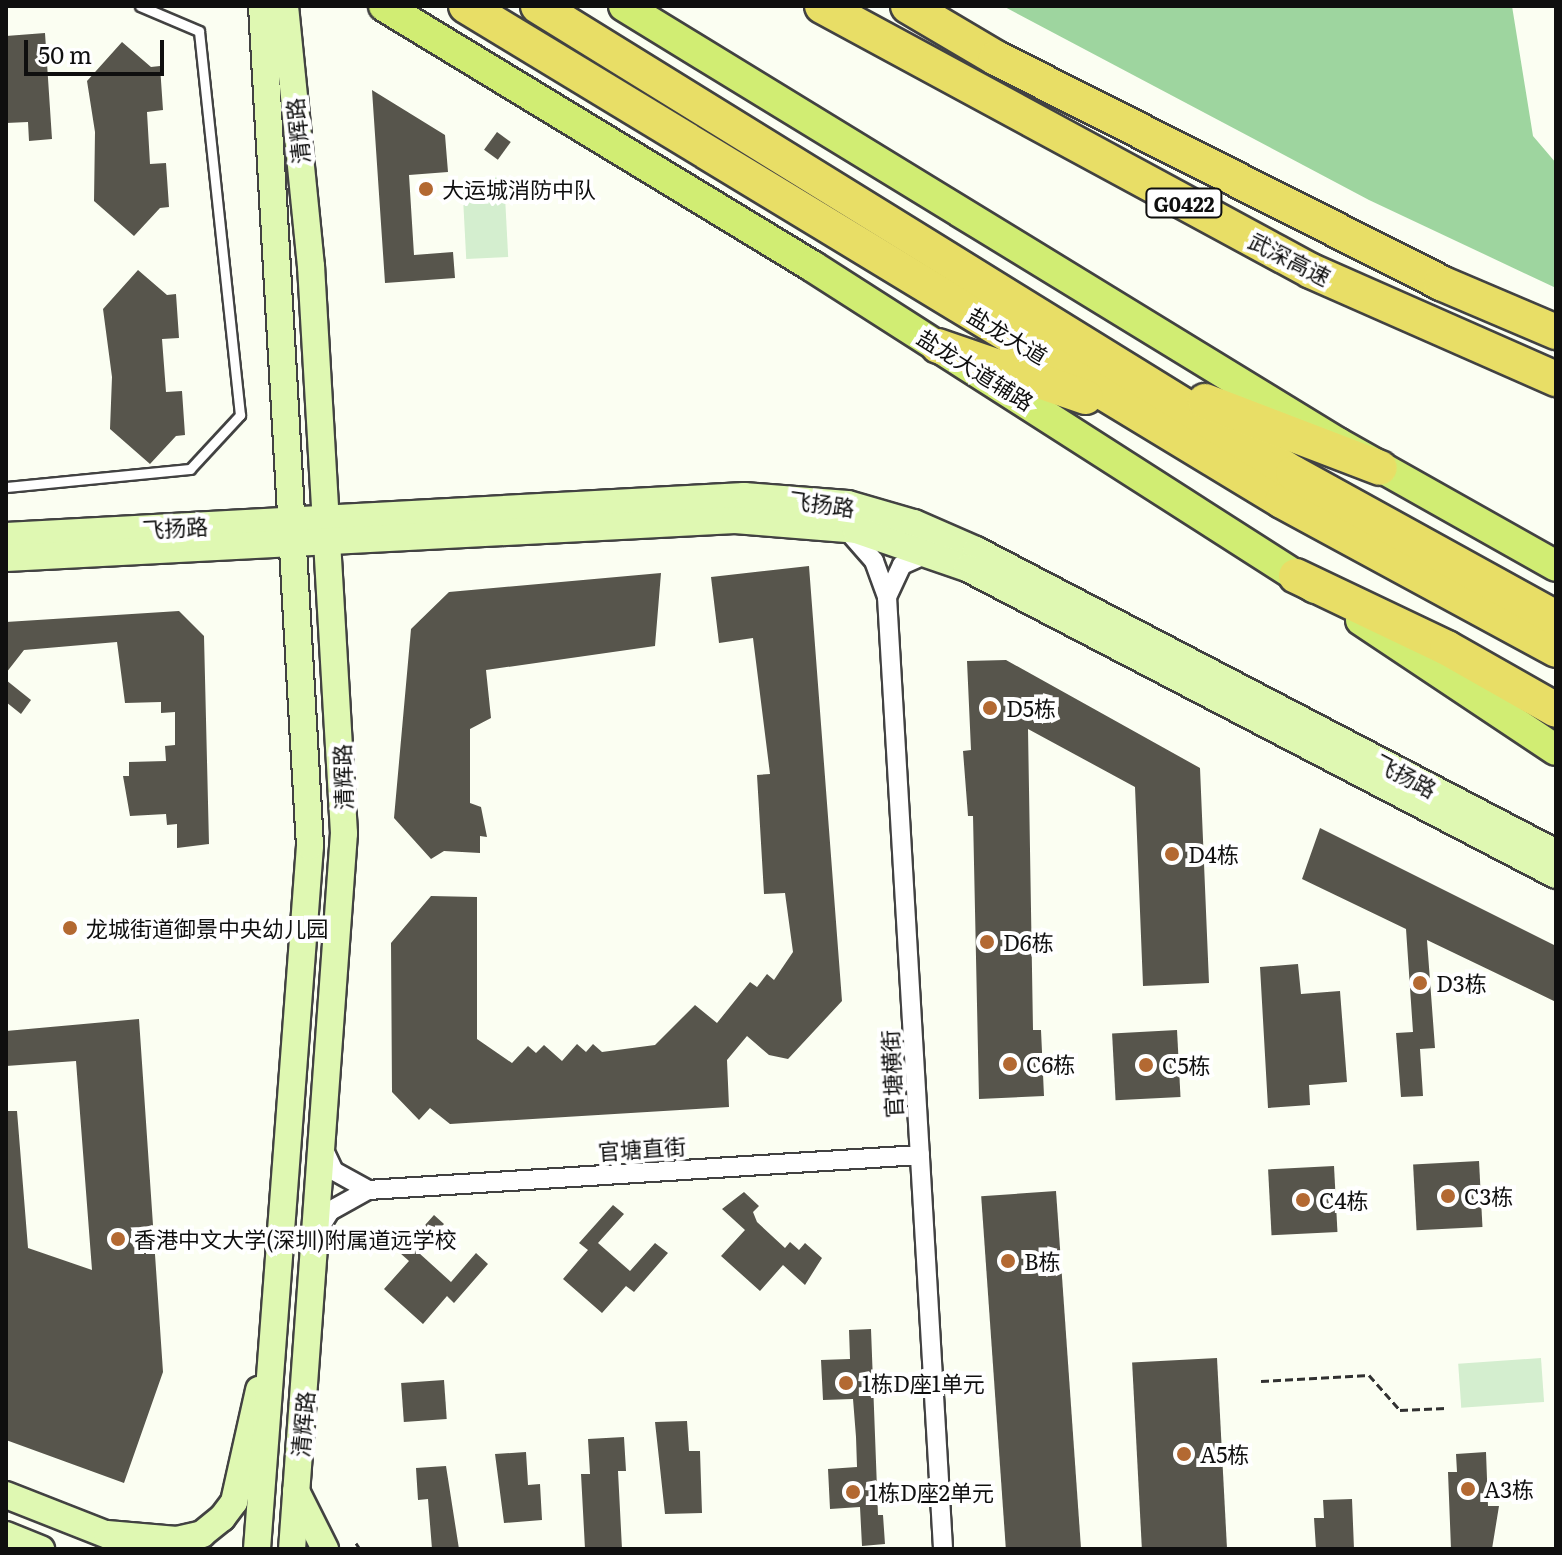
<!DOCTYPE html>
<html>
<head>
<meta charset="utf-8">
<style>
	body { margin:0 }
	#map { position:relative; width:1562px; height:1555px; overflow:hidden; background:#fbfef2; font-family:Literata,"Noto Sans SC",serif }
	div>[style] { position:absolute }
	.forest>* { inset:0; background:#9ed59f }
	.pitch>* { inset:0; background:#d4eecf; transform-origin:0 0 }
	.building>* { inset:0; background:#57554c; transform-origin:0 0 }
	.path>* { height:3px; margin-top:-1.5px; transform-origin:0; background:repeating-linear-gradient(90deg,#313131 0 8px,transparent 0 12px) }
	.roads { filter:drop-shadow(2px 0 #424242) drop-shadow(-2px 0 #424242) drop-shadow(0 2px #424242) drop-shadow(0 -2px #424242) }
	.lane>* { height:9px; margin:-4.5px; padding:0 4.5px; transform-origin:4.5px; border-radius:4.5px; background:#fff }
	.street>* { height:18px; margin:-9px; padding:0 9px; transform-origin:9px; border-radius:9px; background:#fff }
	.secondary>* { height:26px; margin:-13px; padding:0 13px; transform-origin:13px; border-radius:13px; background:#dff8b2 }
	.primary>* { height:30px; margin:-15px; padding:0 15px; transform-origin:15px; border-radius:15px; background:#d1ed73 }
	.highway>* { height:34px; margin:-17px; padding:0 17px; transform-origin:17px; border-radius:17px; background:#e8de66 }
	.dots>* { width:22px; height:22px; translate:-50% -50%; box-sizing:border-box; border:4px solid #fff; border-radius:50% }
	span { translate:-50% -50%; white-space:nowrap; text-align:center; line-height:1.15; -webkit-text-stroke:8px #fff; paint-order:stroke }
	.shield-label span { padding:2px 6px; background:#fff; border:2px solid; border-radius:6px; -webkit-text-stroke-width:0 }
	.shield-label { font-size:20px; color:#0f0f0f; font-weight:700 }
	.street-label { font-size:22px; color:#0f0f0f }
	.poi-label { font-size:22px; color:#0f0f0f }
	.left { translate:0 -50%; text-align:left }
	.frame { position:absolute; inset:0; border:8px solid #0f0f0f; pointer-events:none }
	.scale { position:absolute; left:24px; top:40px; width:140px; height:36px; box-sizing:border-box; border:4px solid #0f0f0f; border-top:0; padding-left:10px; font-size:24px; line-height:28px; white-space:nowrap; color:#0f0f0f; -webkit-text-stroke:6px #fff; paint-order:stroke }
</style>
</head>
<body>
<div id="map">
	<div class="forest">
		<div style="clip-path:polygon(1003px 6px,1512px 6px,1533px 136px,1556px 163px,1556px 288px,1369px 200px)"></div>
	</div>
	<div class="pitch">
		<div style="left:504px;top:177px;width:80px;height:42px;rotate:87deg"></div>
		<div style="left:1541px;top:1358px;width:44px;height:83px;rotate:86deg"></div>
	</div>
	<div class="building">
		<div style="clip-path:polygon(45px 33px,52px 139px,29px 141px,28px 122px,6px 123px,6px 36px)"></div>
		<div style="clip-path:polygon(122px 42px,151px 67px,160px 66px,163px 110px,147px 112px,150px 164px,166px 163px,169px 207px,160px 208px,134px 236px,94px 201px,95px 132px,87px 81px)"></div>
		<div style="clip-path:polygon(372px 90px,445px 135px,448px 172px,409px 175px,414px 255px,453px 252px,455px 278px,385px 283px)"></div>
		<div style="left:497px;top:132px;width:17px;height:22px;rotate:36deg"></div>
		<div style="clip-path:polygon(138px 270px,167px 295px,176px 294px,179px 338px,162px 339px,166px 392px,182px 391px,185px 435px,176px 436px,150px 464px,110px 429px,112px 377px,103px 309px)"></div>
		<div style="clip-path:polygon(809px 566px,842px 1001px,788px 1059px,769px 1055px,747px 1036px,727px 1060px,729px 1107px,450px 1124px,430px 1108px,419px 1120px,392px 1092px,391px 943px,431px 896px,477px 897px,477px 1039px,512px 1063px,528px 1046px,536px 1053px,544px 1045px,562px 1061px,577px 1044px,586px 1052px,593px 1044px,602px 1052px,655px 1045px,695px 1005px,717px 1023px,750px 982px,757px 987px,767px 974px,774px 980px,793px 952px,785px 893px,764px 894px,757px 775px,770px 774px,753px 638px,719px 643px,711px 577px)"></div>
		<div style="clip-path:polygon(661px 573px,655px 646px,486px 670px,491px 718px,470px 729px,470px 803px,481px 807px,487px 837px,480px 836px,480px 853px,444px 851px,431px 859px,394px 818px,411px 629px,449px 592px)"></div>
		<div style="clip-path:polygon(179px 611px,204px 636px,209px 844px,177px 848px,177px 824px,167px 825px,166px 814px,130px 816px,123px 776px,129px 776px,129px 762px,166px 761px,165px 746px,175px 745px,175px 712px,161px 713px,161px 702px,125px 703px,117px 642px,24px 650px,6px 673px,6px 622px)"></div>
		<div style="clip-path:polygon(1006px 660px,1200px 768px,1209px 983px,1143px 986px,1135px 787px,1028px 729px,1033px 1030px,1041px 1030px,1044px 1096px,979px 1099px,973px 816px,968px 816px,963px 751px,971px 750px,967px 661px)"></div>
		<div style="clip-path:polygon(6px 680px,31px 700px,21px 714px,6px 702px)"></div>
		<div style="clip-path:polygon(1320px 828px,1556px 946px,1556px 1002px,1427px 940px,1435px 1048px,1420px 1049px,1423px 1096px,1401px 1097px,1396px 1033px,1413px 1032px,1406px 929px,1302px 879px)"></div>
		<div style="clip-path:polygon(1298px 964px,1301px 994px,1340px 991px,1347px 1082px,1309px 1085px,1310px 1105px,1268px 1108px,1260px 967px)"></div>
		<div style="clip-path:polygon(139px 1019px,163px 1372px,124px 1483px,6px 1440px,6px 1111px,17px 1111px,28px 1248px,92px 1270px,76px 1061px,6px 1066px,6px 1031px)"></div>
		<div style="left:1177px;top:1030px;width:67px;height:65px;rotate:87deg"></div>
		<div style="left:1479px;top:1161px;width:66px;height:66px;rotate:87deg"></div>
		<div style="left:1334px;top:1166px;width:66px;height:66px;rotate:87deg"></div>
		<div style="left:1056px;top:1191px;width:359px;height:75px;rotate:86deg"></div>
		<div style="clip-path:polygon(744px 1192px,759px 1206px,753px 1212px,757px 1222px,785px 1248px,790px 1242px,799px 1250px,805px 1243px,822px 1258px,805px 1285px,783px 1265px,760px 1291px,721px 1256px,745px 1230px,722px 1209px)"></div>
		<div style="clip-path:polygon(613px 1205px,624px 1214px,598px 1243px,630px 1271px,655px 1243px,668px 1253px,634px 1292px,626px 1286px,602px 1313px,563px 1279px,588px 1250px,579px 1243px)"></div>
		<div style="clip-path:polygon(434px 1215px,444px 1224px,419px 1253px,451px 1282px,476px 1253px,488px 1264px,454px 1303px,447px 1296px,423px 1324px,384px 1289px,409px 1261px,400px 1253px)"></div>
		<div style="clip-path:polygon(871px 1329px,878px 1515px,883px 1515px,885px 1544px,862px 1546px,860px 1507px,830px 1509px,828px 1469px,857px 1467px,856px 1437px,853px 1399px,823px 1400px,821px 1360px,850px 1359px,849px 1330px)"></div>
		<div style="left:1217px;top:1358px;width:191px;height:85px;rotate:87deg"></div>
		<div style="left:444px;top:1380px;width:39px;height:43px;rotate:86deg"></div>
		<div style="clip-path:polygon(687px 1421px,689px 1451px,700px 1451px,702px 1513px,665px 1514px,655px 1422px)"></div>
		<div style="clip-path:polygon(624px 1437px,626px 1471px,618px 1471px,622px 1549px,585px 1549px,581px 1474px,590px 1474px,588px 1439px)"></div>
		<div style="clip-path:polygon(526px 1452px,528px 1485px,540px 1484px,542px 1520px,504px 1523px,495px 1454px)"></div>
		<div style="clip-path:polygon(1486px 1452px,1488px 1506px,1499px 1506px,1492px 1549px,1451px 1549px,1448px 1472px,1457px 1472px,1456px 1454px)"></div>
		<div style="clip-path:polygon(446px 1466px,459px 1549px,432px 1549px,428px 1499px,418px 1500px,416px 1468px)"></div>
		<div style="clip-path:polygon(1352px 1499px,1354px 1549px,1316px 1549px,1314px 1518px,1324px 1518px,1323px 1500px)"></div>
	</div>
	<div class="path">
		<div style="left:1261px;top:1381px;width:108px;rotate:-3.2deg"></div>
		<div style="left:1369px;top:1375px;width:47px;rotate:48.5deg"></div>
		<div style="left:1400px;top:1410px;width:46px;rotate:-2.5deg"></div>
		<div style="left:356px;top:1543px;width:7px;rotate:56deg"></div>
	</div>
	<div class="roads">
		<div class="lane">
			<div style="left:6px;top:487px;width:185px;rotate:-5.6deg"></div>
			<div style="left:190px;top:469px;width:74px;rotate:-47.2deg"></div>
			<div style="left:240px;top:415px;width:386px;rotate:-96.1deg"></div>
			<div style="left:199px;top:31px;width:64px;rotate:-157deg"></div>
		</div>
		<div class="street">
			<div style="left:847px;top:530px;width:41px;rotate:48.9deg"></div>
			<div style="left:874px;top:561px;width:38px;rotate:70deg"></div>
			<div style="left:887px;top:597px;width:954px;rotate:86.63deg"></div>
			<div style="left:887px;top:597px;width:35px;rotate:-65deg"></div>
			<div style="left:902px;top:565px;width:30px;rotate:-24deg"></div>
			<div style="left:324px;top:1150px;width:23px;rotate:65deg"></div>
			<div style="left:334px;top:1171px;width:39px;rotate:29deg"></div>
			<div style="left:317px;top:1232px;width:25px;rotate:-58deg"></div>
			<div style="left:330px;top:1211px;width:43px;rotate:-28.9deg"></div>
			<div style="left:368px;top:1190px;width:553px;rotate:-3.63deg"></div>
		</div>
		<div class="secondary">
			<div style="left:285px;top:6px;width:261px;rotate:84.3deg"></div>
			<div style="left:311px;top:266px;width:568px;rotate:86.67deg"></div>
			<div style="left:344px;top:833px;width:718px;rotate:94.15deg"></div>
			<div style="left:6px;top:536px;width:739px;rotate:-3.1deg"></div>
			<div style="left:744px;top:496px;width:104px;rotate:4.4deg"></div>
			<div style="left:848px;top:504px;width:69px;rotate:16.1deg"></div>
			<div style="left:914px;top:523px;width:68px;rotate:23.5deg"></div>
			<div style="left:976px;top:550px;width:654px;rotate:27.58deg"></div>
			<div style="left:6px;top:558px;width:730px;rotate:-2.98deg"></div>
			<div style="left:735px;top:520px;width:121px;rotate:4.7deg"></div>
			<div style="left:856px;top:530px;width:117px;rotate:18.9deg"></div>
			<div style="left:967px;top:568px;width:664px;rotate:27.53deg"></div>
			<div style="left:296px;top:1491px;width:65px;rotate:63.4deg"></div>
			<div style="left:6px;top:1495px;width:126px;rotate:21.5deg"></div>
			<div style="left:107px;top:1534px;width:70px;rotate:4.9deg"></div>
			<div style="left:177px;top:1540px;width:26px;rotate:-13deg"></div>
			<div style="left:202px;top:1534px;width:26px;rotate:-39deg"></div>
			<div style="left:222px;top:1518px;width:20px;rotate:-53deg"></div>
			<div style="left:234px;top:1502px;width:115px;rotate:-77.4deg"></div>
			<div style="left:6px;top:1535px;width:38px;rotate:22deg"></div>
			<div style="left:257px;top:1549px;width:705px;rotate:-85.69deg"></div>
			<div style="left:310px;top:846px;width:841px;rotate:-93.27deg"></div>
		</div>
		<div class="primary">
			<div style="left:384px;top:6px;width:501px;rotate:31.28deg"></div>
			<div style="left:812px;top:266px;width:597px;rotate:32.63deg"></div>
			<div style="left:624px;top:6px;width:837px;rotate:31.47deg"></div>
			<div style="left:1338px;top:443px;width:250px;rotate:29.4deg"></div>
			<div style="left:1361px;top:620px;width:234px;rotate:33.7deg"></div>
		</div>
		<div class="highway">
			<div style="left:466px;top:6px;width:954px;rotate:31.24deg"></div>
			<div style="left:1282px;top:501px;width:312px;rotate:28.5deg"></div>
			<div style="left:538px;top:6px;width:888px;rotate:31.74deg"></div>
			<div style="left:1293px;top:473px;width:300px;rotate:28.9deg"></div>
			<div style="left:822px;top:6px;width:556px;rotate:28.45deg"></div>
			<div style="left:1311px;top:271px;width:268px;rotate:23.8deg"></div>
			<div style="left:908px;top:6px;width:102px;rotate:30.6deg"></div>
			<div style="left:996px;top:58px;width:499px;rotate:26.8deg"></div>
			<div style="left:1441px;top:283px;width:125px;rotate:23.1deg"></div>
			<div style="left:938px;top:346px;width:156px;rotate:19.1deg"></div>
			<div style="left:1205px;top:401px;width:187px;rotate:20.9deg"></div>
			<div style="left:1296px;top:576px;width:167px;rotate:25.5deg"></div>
			<div style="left:1447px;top:648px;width:125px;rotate:29.6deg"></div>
		</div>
	</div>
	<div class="dots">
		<div style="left:426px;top:189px;background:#b36932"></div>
		<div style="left:990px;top:708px;background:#b36932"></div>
		<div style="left:1172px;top:854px;background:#b36932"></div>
		<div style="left:70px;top:928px;background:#b36932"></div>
		<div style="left:987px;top:942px;background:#b36932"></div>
		<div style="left:1420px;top:983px;background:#b36932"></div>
		<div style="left:1010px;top:1064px;background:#b36932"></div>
		<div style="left:1146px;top:1065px;background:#b36932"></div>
		<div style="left:1448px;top:1196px;background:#b36932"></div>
		<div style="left:1303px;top:1200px;background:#b36932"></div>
		<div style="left:118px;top:1239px;background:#b36932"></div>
		<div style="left:1008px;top:1261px;background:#b36932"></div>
		<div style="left:846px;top:1383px;background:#b36932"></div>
		<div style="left:1184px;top:1454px;background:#b36932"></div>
		<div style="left:1468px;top:1489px;background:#b36932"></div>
		<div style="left:853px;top:1492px;background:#b36932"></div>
	</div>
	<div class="shield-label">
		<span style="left:1184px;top:203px">G0422</span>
	</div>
	<div class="street-label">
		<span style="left:297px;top:131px;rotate:-96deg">清辉路</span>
		<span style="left:1290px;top:258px;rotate:27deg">武深高速</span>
		<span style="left:1008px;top:335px;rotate:31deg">盐龙大道</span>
		<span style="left:976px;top:369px;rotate:32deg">盐龙大道辅路</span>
		<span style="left:822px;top:503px;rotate:8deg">飞扬路</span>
		<span style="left:175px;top:527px;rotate:-3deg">飞扬路</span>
		<span style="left:1406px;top:775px;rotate:28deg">飞扬路</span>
		<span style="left:342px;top:777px;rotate:-92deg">清辉路</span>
		<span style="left:891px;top:1074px;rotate:-93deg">官塘横街</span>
		<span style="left:642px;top:1148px;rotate:-4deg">官塘直街</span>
		<span style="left:302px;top:1424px;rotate:-85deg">清辉路</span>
	</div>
	<div class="poi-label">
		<span class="left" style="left:442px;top:189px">大运城消防中队</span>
		<span class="left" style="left:1006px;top:708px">D5栋</span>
		<span class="left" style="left:1188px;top:854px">D4栋</span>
		<span class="left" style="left:86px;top:928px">龙城街道御景中央幼儿园</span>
		<span class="left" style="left:1003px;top:942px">D6栋</span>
		<span class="left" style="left:1436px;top:983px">D3栋</span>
		<span class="left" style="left:1026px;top:1064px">C6栋</span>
		<span class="left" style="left:1162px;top:1065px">C5栋</span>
		<span class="left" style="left:1464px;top:1196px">C3栋</span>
		<span class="left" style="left:1319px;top:1200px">C4栋</span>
		<span class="left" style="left:134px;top:1239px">香港中文大学(深圳)附属道远学校</span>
		<span class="left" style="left:1024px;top:1261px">B栋</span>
		<span class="left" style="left:862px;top:1383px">1栋D座1单元</span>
		<span class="left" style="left:1200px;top:1454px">A5栋</span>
		<span class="left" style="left:1484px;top:1489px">A3栋</span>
		<span class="left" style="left:869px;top:1492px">1栋D座2单元</span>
	</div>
	<div class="frame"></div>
	<div class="scale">50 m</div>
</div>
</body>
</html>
